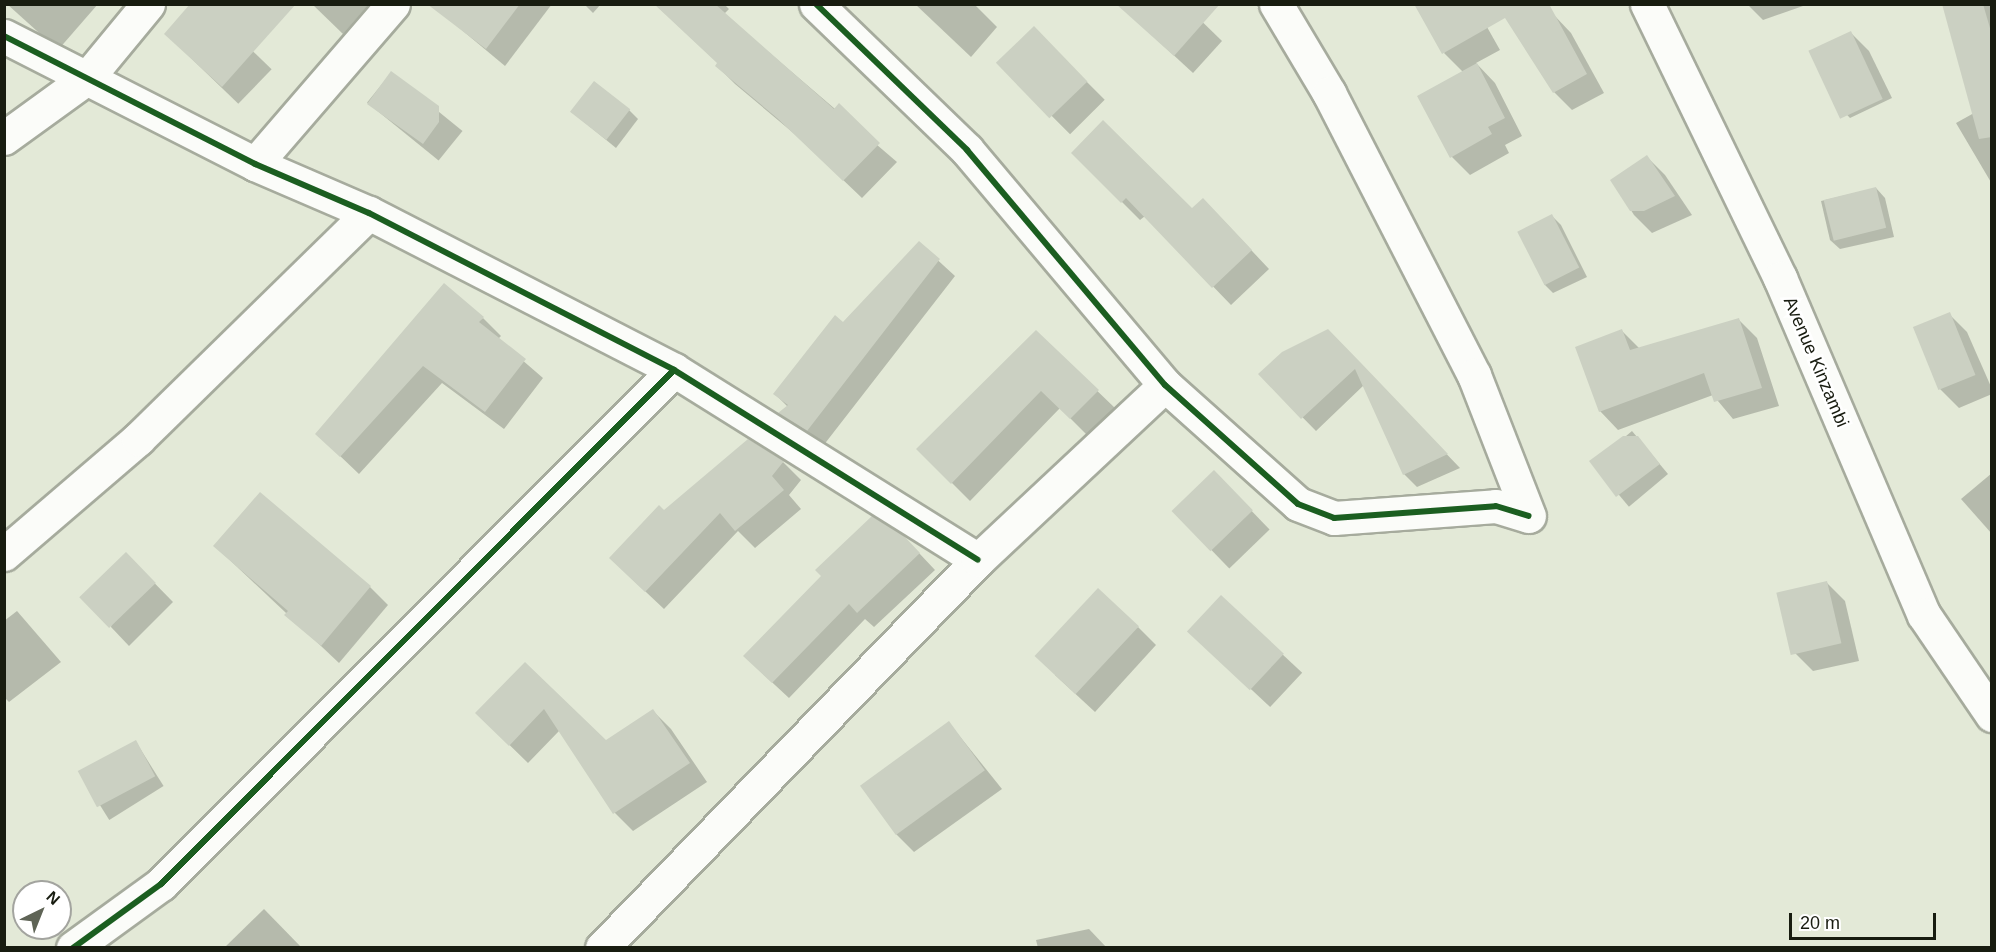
<!DOCTYPE html>
<html>
<head>
<meta charset="utf-8">
<style>
	body { margin:0 }
	#map { position:relative; width:1996px; height:952px; overflow:hidden; background:#e3e9d7; font-family:Arial,sans-serif }
	div>[style] { position:absolute }
	.shadow>* { inset:0; background:#0003; transform-origin:0 0 }
	.building>* { inset:0; background:#cbd0c2; transform-origin:0 0 }
	.roads { filter:drop-shadow(2px 0 #a6ab9d) drop-shadow(-2px 0 #a6ab9d) drop-shadow(0 2px #a6ab9d) drop-shadow(0 -2px #a6ab9d) }
	.minor>* { height:33px; margin:-16.5px; padding:0 16.5px; transform-origin:16.5px; border-radius:16.5px; background:#fbfcf9 }
	.cycleway>* { height:6px; margin:-3px; padding:0 3px; transform-origin:3px; border-radius:3px; background:#1b5e20 }
	span { translate:-50% -50%; white-space:nowrap; text-align:center; line-height:1.15; -webkit-text-stroke:5px #fff; paint-order:stroke }
	.street-label { font-size:18px; color:#181c10 }
	.frame { position:absolute; inset:0; border:6px solid #181c10; pointer-events:none }
	.north { position:absolute; left:12px; top:880px; width:60px; height:60px; box-sizing:border-box; background:#fff; border:2px solid #a3a49f; border-radius:50%; rotate:43deg; font-size:16px; font-weight:700; line-height:24px; text-align:center; color:#181c10 }
	.north::after { content:''; display:block; margin:auto; width:21px; height:27px; background:#5f6456; clip-path:polygon(50% 0,100% 100%,50% 72%,0 100%) }
	.scale { position:absolute; left:1789px; top:913px; width:147px; height:27px; box-sizing:border-box; border:3px solid #181c10; border-top:0; padding-left:8px; font-size:18px; line-height:21px; white-space:nowrap; color:#181c10; -webkit-text-stroke:4px #fff; paint-order:stroke }
</style>
</head>
<body>
<div id="map">
	<div class="shadow">
		<div style="clip-path:polygon(7px 4px,98px 4px,58px 50px)"></div>
		<div style="left:204px;top:4px;width:94px;height:48px;rotate:44deg"></div>
		<div style="clip-path:polygon(312px 4px,369px 4px,343px 34px)"></div>
		<div style="clip-path:polygon(463px 4px,552px 4px,505px 66px,451px 21px)"></div>
		<div style="clip-path:polygon(584px 4px,601px 4px,593px 13px)"></div>
		<div style="clip-path:polygon(655px 4px,724px 4px,729px 9px,724px 14px,897px 162px,862px 198px,797px 136px,735px 84px,717px 66px,719px 64px)"></div>
		<div style="clip-path:polygon(915px 4px,974px 4px,997px 27px,971px 57px)"></div>
		<div style="clip-path:polygon(1118px 4px,1184px 4px,1222px 41px,1193px 73px)"></div>
		<div style="clip-path:polygon(1474px 4px,1500px 50px,1476px 63px,1495px 83px,1522px 136px,1505px 145px,1509px 153px,1470px 175px,1452px 157px,1463px 72px,1444px 53px)"></div>
		<div style="clip-path:polygon(1747px 4px,1803px 4px,1803px 6px,1763px 20px)"></div>
		<div style="clip-path:polygon(1944px 4px,1992px 4px,1992px 184px,1956px 123px,1974px 113px)"></div>
		<div style="clip-path:polygon(1553px 14px,1571px 33px,1604px 93px,1572px 110px,1554px 92px)"></div>
		<div style="left:1034px;top:29px;width:100px;height:49px;rotate:45deg"></div>
		<div style="clip-path:polygon(1851px 33px,1869px 51px,1892px 98px,1850px 118px,1832px 99px)"></div>
		<div style="left:391px;top:73px;width:92px;height:38px;rotate:39deg"></div>
		<div style="clip-path:polygon(629px 110px,638px 119px,616px 148px,572px 112px)"></div>
		<div style="clip-path:polygon(1073px 153px,1192px 210px,1221px 218px,1269px 269px,1231px 305px,1145px 216px,1140px 220px)"></div>
		<div style="clip-path:polygon(1647px 157px,1665px 175px,1692px 215px,1652px 233px,1634px 215px,1612px 180px)"></div>
		<div style="clip-path:polygon(1876px 188px,1885px 198px,1894px 237px,1840px 249px,1830px 240px,1821px 201px)"></div>
		<div style="clip-path:polygon(1552px 216px,1561px 225px,1587px 277px,1553px 293px,1544px 284px)"></div>
		<div style="clip-path:polygon(919px 243px,955px 276px,823px 446px,781px 413px,788px 407px,775px 394px)"></div>
		<div style="clip-path:polygon(1949px 314px,1967px 332px,1992px 389px,1992px 394px,1959px 408px,1940px 389px,1915px 328px)"></div>
		<div style="clip-path:polygon(483px 318px,501px 336px,498px 339px,543px 378px,504px 429px,442px 383px,359px 474px,317px 434px)"></div>
		<div style="clip-path:polygon(1739px 320px,1757px 338px,1779px 406px,1733px 419px,1713px 395px,1618px 430px,1600px 411px,1622px 331px,1640px 349px)"></div>
		<div style="clip-path:polygon(1036px 332px,1116px 409px,1089px 437px,1060px 408px,970px 501px,918px 449px)"></div>
		<div style="clip-path:polygon(1341px 344px,1460px 468px,1417px 487px,1404px 474px,1364px 385px,1316px 431px,1260px 374px)"></div>
		<div style="left:1632px;top:431px;width:56px;height:51px;rotate:50deg"></div>
		<div style="clip-path:polygon(783px 462px,801px 480px,789px 495px,801px 509px,755px 548px,738px 531px,664px 609px,629px 576px,664px 512px)"></div>
		<div style="left:1214px;top:472px;width:80px;height:56px;rotate:46deg"></div>
		<div style="clip-path:polygon(1992px 473px,1992px 534px,1961px 499px)"></div>
		<div style="clip-path:polygon(215px 546px,370px 587px,388px 605px,339px 663px)"></div>
		<div style="clip-path:polygon(919px 553px,935px 570px,874px 627px,865px 619px,789px 698px,761px 672px,823px 576px)"></div>
		<div style="clip-path:polygon(126px 554px,173px 602px,129px 646px,111px 627px)"></div>
		<div style="clip-path:polygon(1827px 583px,1845px 601px,1859px 661px,1813px 671px,1795px 653px)"></div>
		<div style="left:1221px;top:597px;width:111px;height:47px;rotate:43deg"></div>
		<div style="clip-path:polygon(17px 611px,61px 662px,9px 702px,4px 697px,4px 621px)"></div>
		<div style="clip-path:polygon(1138px 627px,1156px 645px,1095px 712px,1055px 675px)"></div>
		<div style="clip-path:polygon(525px 664px,605px 742px,653px 711px,671px 729px,707px 782px,633px 831px,615px 813px,560px 730px,528px 763px,495px 731px)"></div>
		<div style="clip-path:polygon(949px 723px,1002px 789px,914px 852px,896px 834px)"></div>
		<div style="left:136px;top:742px;width:52px;height:64px;rotate:58deg"></div>
		<div style="clip-path:polygon(264px 909px,302px 948px,224px 948px)"></div>
		<div style="clip-path:polygon(1089px 929px,1107px 948px,1038px 948px,1036px 940px)"></div>
	</div>
	<div class="building">
		<div style="clip-path:polygon(190px 4px,296px 4px,222px 87px,164px 34px)"></div>
		<div style="clip-path:polygon(427px 4px,520px 4px,486px 49px)"></div>
		<div style="clip-path:polygon(654px 4px,715px 4px,834px 109px,839px 103px,880px 143px,843px 181px,777px 118px,715px 66px,717px 63px)"></div>
		<div style="clip-path:polygon(1116px 4px,1220px 4px,1174px 56px)"></div>
		<div style="clip-path:polygon(1414px 4px,1549px 4px,1587px 74px,1553px 93px,1505px 18px,1442px 54px)"></div>
		<div style="clip-path:polygon(1942px 4px,1983px 4px,1992px 35px,1992px 137px,1979px 139px)"></div>
		<div style="left:1034px;top:26px;width:77px;height:53px;rotate:46deg"></div>
		<div style="left:1851px;top:31px;width:75px;height:47px;rotate:65deg"></div>
		<div style="clip-path:polygon(1477px 63px,1505px 118px,1488px 127px,1492px 134px,1450px 158px,1417px 96px)"></div>
		<div style="clip-path:polygon(391px 71px,439px 106px,439px 122px,423px 144px,367px 104px)"></div>
		<div style="left:594px;top:81px;width:46px;height:39px;rotate:38deg"></div>
		<div style="clip-path:polygon(1103px 120px,1192px 208px,1203px 198px,1252px 250px,1212px 288px,1126px 198px,1121px 203px,1071px 153px)"></div>
		<div style="clip-path:polygon(1647px 155px,1675px 196px,1644px 211px,1630px 211px,1610px 180px)"></div>
		<div style="left:1876px;top:187px;width:42px;height:54px;rotate:76deg"></div>
		<div style="left:1552px;top:214px;width:60px;height:39px;rotate:63deg"></div>
		<div style="clip-path:polygon(919px 241px,940px 259px,807px 431px,778px 413px,788px 405px,773px 394px,835px 315px,843px 322px)"></div>
		<div style="clip-path:polygon(444px 283px,484px 317px,479px 322px,526px 359px,485px 412px,423px 366px,340px 457px,315px 434px)"></div>
		<div style="left:1950px;top:312px;width:68px;height:40px;rotate:68deg"></div>
		<div style="clip-path:polygon(1739px 318px,1762px 388px,1714px 402px,1704px 373px,1599px 412px,1575px 347px,1622px 329px,1630px 350px)"></div>
		<div style="clip-path:polygon(1328px 329px,1361px 363px,1448px 454px,1403px 475px,1355px 369px,1301px 419px,1258px 374px,1282px 352px)"></div>
		<div style="clip-path:polygon(1036px 330px,1099px 390px,1070px 419px,1041px 391px,951px 484px,916px 449px)"></div>
		<div style="clip-path:polygon(1623px 436px,1638px 436px,1660px 464px,1616px 497px,1589px 461px)"></div>
		<div style="clip-path:polygon(748px 439px,784px 461px,772px 476px,784px 490px,735px 531px,720px 513px,645px 592px,609px 558px,659px 505px,664px 510px)"></div>
		<div style="left:1214px;top:470px;width:56px;height:59px;rotate:46deg"></div>
		<div style="clip-path:polygon(260px 492px,371px 586px,321px 646px,284px 615px,288px 611px,213px 546px)"></div>
		<div style="clip-path:polygon(872px 516px,903px 535px,920px 553px,857px 613px,849px 604px,772px 683px,743px 656px,821px 576px,815px 570px)"></div>
		<div style="left:126px;top:552px;width:43px;height:65px;rotate:46deg"></div>
		<div style="left:1827px;top:581px;width:64px;height:52px;rotate:77deg"></div>
		<div style="left:1098px;top:588px;width:56px;height:93px;rotate:43deg"></div>
		<div style="left:1221px;top:595px;width:86px;height:50px;rotate:43deg"></div>
		<div style="clip-path:polygon(525px 662px,606px 740px,653px 709px,690px 763px,613px 814px,544px 709px,509px 746px,475px 713px)"></div>
		<div style="left:949px;top:721px;width:61px;height:110px;rotate:54deg"></div>
		<div style="left:136px;top:740px;width:41px;height:66px;rotate:62deg"></div>
	</div>
	<div class="roads">
		<div class="minor">
			<div style="left:816px;top:4px;width:210px;rotate:44deg"></div>
			<div style="left:967px;top:150px;width:307px;rotate:49.9deg"></div>
			<div style="left:1165px;top:385px;width:178px;rotate:41.8deg"></div>
			<div style="left:1298px;top:504px;width:39px;rotate:21deg"></div>
			<div style="left:1334px;top:518px;width:162px;rotate:-4.2deg"></div>
			<div style="left:1496px;top:506px;width:34px;rotate:17deg"></div>
			<div style="left:1276px;top:4px;width:104px;rotate:59.2deg"></div>
			<div style="left:1329px;top:93px;width:317px;rotate:62.8deg"></div>
			<div style="left:1474px;top:375px;width:151px;rotate:68.7deg"></div>
			<div style="left:1647px;top:4px;width:305px;rotate:64.1deg"></div>
			<div style="left:1780px;top:278px;width:366px;rotate:66.9deg"></div>
			<div style="left:1924px;top:615px;width:121px;rotate:55.8deg"></div>
			<div style="left:4px;top:36px;width:282px;rotate:27deg"></div>
			<div style="left:255px;top:164px;width:124px;rotate:23.3deg"></div>
			<div style="left:369px;top:213px;width:343px;rotate:27.2deg"></div>
			<div style="left:674px;top:370px;width:358px;rotate:32deg"></div>
			<div style="left:4px;top:138px;width:102px;rotate:-35.9deg"></div>
			<div style="left:87px;top:78px;width:96px;rotate:-50.5deg"></div>
			<div style="left:255px;top:164px;width:211px;rotate:-49.2deg"></div>
			<div style="left:4px;top:554px;width:177px;rotate:-40.6deg"></div>
			<div style="left:138px;top:439px;width:323px;rotate:-44.4deg"></div>
			<div style="left:73px;top:948px;width:109px;rotate:-36deg"></div>
			<div style="left:161px;top:884px;width:726px;rotate:-45.06deg"></div>
			<div style="left:602px;top:948px;width:540px;rotate:-45.9deg"></div>
			<div style="left:978px;top:560px;width:256px;rotate:-43.1deg"></div>
		</div>
	</div>
	<div class="cycleway">
		<div style="left:816px;top:4px;width:210px;rotate:44deg"></div>
		<div style="left:967px;top:150px;width:307px;rotate:49.9deg"></div>
		<div style="left:1165px;top:385px;width:178px;rotate:41.8deg"></div>
		<div style="left:1298px;top:504px;width:39px;rotate:21deg"></div>
		<div style="left:1334px;top:518px;width:162px;rotate:-4.2deg"></div>
		<div style="left:1496px;top:506px;width:34px;rotate:17deg"></div>
		<div style="left:4px;top:36px;width:282px;rotate:27deg"></div>
		<div style="left:255px;top:164px;width:124px;rotate:23.3deg"></div>
		<div style="left:369px;top:213px;width:343px;rotate:27.2deg"></div>
		<div style="left:674px;top:370px;width:358px;rotate:32deg"></div>
		<div style="left:73px;top:948px;width:109px;rotate:-36deg"></div>
		<div style="left:161px;top:884px;width:726px;rotate:-45.06deg"></div>
	</div>
	<div class="street-label">
		<span style="left:1816px;top:362px;rotate:67deg">Avenue Kinzambi</span>
	</div>
	<div class="frame"></div>
	<div class="north">N</div>
	<div class="scale">20 m</div>
</div>
</body>
</html>
